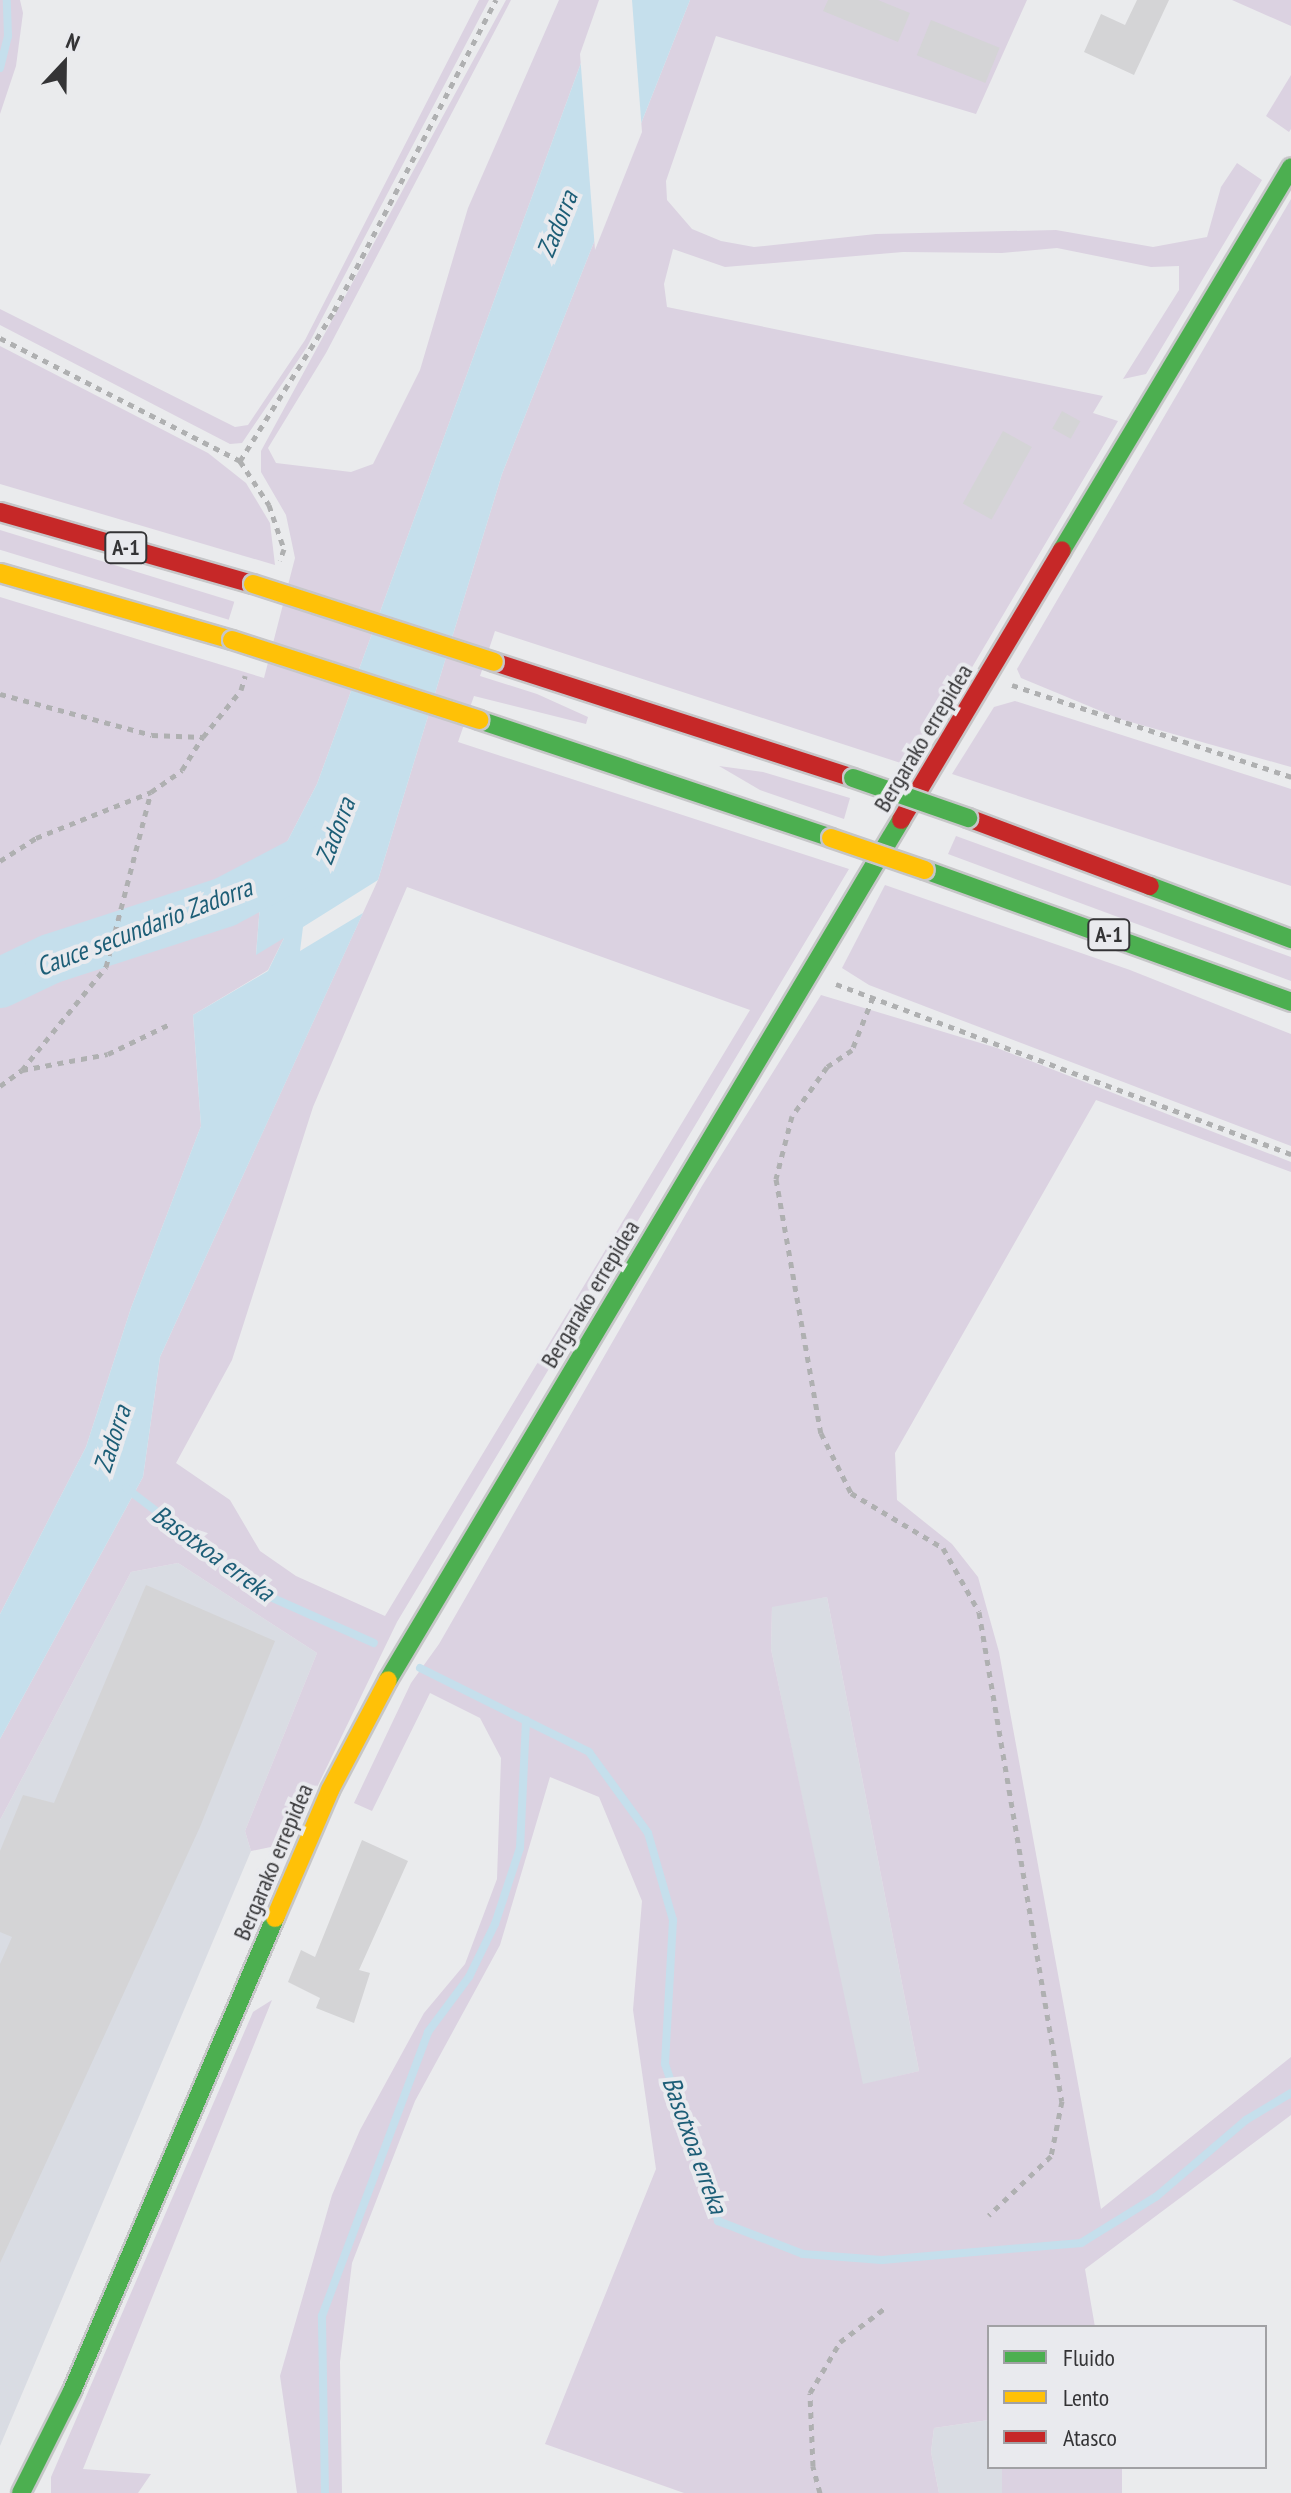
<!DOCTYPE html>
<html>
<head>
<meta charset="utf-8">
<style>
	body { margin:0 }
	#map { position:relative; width:1291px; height:2493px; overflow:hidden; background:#eaebed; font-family:"PT Sans Narrow",sans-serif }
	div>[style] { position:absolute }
	.built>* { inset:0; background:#d9dce3 }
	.green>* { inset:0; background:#dbd2e1; transform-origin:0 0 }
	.water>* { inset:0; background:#c5dfec }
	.pier>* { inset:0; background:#eaebed }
	.stream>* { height:8px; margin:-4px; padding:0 4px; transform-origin:4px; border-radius:4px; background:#c5dfec }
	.river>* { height:50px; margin:-25px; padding:0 25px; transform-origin:25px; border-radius:25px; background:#c5dfec }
	.building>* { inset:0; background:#d4d4d6; transform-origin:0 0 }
	.path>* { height:5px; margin-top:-2.5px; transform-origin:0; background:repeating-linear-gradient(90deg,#afb0b1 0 6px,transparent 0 12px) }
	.roads { filter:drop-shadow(2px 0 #c6c6c8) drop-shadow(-2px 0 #c6c6c8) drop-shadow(0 2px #c6c6c8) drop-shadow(0 -2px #c6c6c8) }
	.fast>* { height:18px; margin:-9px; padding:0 9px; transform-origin:9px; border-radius:9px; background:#4caf50 }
	.slow>* { height:18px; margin:-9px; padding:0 9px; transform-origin:9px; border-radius:9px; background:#ffc107 }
	.jam>* { height:18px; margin:-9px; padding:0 9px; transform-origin:9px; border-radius:9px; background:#c62828 }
	.bridges { filter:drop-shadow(2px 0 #c6c6c8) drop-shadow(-2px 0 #c6c6c8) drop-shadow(0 2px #c6c6c8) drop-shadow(0 -2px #c6c6c8) }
	.fast-bridge>* { height:18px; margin:-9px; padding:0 9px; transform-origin:9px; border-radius:9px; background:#4caf50 }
	.slow-bridge>* { height:18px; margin:-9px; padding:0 9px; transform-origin:9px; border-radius:9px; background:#ffc107 }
	span { translate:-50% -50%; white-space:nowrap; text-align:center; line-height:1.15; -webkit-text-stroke:8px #e9eaee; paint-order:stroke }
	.shield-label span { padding:2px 6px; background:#e9eaee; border:2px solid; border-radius:6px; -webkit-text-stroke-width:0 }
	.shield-label { font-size:22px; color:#343436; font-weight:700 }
	.street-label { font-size:24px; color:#343436 }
	.water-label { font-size:26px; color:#1d5e77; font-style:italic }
	.legend { position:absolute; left:987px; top:2325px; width:280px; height:144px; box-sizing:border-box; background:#e9eaee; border:2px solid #a1a1a4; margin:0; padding:10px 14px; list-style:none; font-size:24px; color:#343436 }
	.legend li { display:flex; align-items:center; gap:16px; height:40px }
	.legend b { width:40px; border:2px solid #a1a1a4 }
	.north { position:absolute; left:24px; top:24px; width:80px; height:80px; -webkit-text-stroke:6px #e9eaee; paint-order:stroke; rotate:22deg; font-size:22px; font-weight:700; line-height:32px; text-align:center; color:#343436 }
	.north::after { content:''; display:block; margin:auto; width:28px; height:36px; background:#343436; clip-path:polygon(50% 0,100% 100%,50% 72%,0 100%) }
</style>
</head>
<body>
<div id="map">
	<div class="built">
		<div style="clip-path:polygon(178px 1563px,317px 1653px,245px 1831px,251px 1851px,0 2446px,0 1820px,131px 1572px)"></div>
		<div style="clip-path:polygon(827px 1597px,919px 2071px,862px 2085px,771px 1649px,772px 1606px)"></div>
		<div style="clip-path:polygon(989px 2420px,989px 2467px,1002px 2467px,1007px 2493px,939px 2493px,931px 2452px,934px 2428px)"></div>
	</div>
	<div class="green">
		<div style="clip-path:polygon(0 0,20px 0,23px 13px,16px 66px,0 114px)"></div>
		<div style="clip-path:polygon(479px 0,489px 0,307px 347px,242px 443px,230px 444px,0 325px,0 309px,235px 427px,248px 425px,305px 340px)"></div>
		<div style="clip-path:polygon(506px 0,511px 0,326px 353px,268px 448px,276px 463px,351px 472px,373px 464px,420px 370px,468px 208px,559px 0,604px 0,317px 784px,261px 892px,256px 954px,285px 936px,268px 970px,193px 1015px,201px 1126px,131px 1308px,86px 1447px,0 1614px,0 597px,264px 678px,295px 558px,286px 515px,261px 472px,261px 451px)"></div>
		<div style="clip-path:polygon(evenodd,690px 0,1027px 0,976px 114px,716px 36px,666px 181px,667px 200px,692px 229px,721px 241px,754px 247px,876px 234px,1056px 230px,1153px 247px,1207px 237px,1221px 187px,1237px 163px,1262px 180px,1146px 374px,1123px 379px,1179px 290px,1179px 266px,1151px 267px,1057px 248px,1002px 253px,903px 252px,725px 267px,673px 249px,664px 284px,667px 307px,1103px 396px,1093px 413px,1118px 421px,913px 767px,495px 631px,480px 676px,537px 694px,588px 717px,586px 724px,474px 696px,458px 742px,849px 869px,397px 1622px,290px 1843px,251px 1851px,245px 1831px,317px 1653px,178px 1563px,131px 1572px,0 1820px,0 1739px,143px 1477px,160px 1357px,378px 880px,502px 474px,690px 0,407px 887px,750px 1010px,385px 1616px,296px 1576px,260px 1551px,230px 1500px,176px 1463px,232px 1360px,313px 1107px,407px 887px)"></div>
		<div style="clip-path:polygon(1232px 0,1291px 0,1291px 26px)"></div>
		<div style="clip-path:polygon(1291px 75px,1291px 129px,1289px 132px,1266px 116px)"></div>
		<div style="clip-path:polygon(1291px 199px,1291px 767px,1120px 719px,1021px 678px,1017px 669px)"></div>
		<div style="clip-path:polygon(0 346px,208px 453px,246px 483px,270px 523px,275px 565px,0 484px)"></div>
		<div style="left:0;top:530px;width:245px;height:19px;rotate:17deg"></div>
		<div style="clip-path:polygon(1015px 701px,1291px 789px,1291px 886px,952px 774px,994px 707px)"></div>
		<div style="clip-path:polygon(719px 766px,763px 772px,850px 798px,844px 819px,760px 790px)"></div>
		<div style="clip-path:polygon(956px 836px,1291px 957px,1291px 981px,948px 854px)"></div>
		<div style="clip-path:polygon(885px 885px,1130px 970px,1291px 1034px,1291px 1146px,869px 985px,842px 968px)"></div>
		<div style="clip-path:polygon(evenodd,821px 995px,997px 1048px,1291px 1162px,1291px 1172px,1096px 1100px,895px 1453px,897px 1500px,952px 1544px,978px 1577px,999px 1652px,1101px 2209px,1291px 2057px,1291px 2115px,1085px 2269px,1095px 2327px,989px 2327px,989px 2420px,934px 2428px,931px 2452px,939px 2493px,684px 2493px,545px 2444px,656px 2169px,633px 2010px,642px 1901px,599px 1797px,550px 1777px,500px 1945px,415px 2101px,352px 2263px,340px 2362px,342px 2493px,297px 2493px,280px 2376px,332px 2195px,360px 2130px,424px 2013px,465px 1964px,497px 1879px,501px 1758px,480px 1718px,430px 1693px,372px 1811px,354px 1803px,411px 1683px,439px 1644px,702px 1186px,821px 995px,827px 1597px,919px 2071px,863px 2084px,771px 1649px,772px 1607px,827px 1597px)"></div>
		<div style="clip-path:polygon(272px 2000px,83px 2469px,151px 2474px,138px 2493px,51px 2493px,51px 2477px,253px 2012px)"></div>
		<div style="left:1002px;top:2467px;width:120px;height:26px"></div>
	</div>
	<div class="water">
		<div style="clip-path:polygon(604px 0,690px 0,502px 474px,378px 880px,303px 927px,300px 951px,363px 913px,160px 1357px,143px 1477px,0 1739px,0 1614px,86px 1447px,131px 1308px,201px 1126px,193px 1015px,268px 971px,284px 938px,256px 955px,261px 892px,317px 784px)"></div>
	</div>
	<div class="pier">
		<div style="clip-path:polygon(599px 0,632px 0,642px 132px,595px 250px,580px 54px)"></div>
	</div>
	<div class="stream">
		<div style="left:0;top:68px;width:33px;rotate:-76deg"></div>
		<div style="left:8px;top:36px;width:36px;rotate:-92deg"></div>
		<div style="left:126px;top:1488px;width:176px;rotate:37.4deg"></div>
		<div style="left:266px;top:1595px;width:118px;rotate:24deg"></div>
		<div style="left:420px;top:1668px;width:189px;rotate:26.4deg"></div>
		<div style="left:589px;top:1752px;width:100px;rotate:53.9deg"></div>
		<div style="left:648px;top:1833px;width:91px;rotate:74deg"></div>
		<div style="left:673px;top:1920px;width:144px;rotate:93.2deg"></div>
		<div style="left:665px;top:2064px;width:166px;rotate:71.3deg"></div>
		<div style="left:718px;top:2221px;width:91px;rotate:21.2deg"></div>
		<div style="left:803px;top:2254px;width:79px;rotate:4.3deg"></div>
		<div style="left:882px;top:2260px;width:200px;rotate:-4.9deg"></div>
		<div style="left:1081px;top:2243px;width:89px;rotate:-31.7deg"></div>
		<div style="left:1157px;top:2196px;width:117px;rotate:-40.5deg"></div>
		<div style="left:1246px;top:2120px;width:52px;rotate:-31deg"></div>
		<div style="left:325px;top:2493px;width:177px;rotate:-91deg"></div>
		<div style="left:322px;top:2316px;width:303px;rotate:-69.5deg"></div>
		<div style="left:428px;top:2032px;width:69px;rotate:-53.3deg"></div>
		<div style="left:469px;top:1977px;width:59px;rotate:-63.9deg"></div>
		<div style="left:495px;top:1924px;width:80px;rotate:-71.8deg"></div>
		<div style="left:520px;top:1848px;width:128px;rotate:-87.3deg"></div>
	</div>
	<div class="river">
		<div style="left:0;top:983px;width:55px;rotate:-25.6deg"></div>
		<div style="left:50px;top:959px;width:184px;rotate:-18deg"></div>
		<div style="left:225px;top:902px;width:112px;rotate:-27.7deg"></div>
	</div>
	<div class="building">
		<div style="clip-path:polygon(828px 0,878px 0,910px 13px,898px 42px,823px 11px)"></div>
		<div style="clip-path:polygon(1137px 0,1169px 0,1134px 75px,1084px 52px,1101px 14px,1125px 25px)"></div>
		<div style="left:931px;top:20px;width:74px;height:38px;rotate:22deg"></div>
		<div style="left:1062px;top:411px;width:21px;height:20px;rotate:29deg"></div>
		<div style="left:1003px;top:431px;width:33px;height:83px;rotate:29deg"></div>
		<div style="clip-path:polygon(146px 1585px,275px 1641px,200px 1827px,0 2263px,0 1964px,12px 1937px,0 1932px,0 1851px,23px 1795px,54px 1803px)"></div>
		<div style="clip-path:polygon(362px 1840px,408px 1861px,359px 1970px,370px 1973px,354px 2023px,316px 2008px,320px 1998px,288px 1982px,301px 1950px,315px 1957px)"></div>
	</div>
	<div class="path">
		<div style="left:0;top:338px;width:270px;rotate:27.1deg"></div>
		<div style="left:240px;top:461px;width:53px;rotate:56.6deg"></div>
		<div style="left:269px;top:505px;width:46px;rotate:71.2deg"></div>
		<div style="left:284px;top:549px;width:12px;rotate:110deg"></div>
		<div style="left:240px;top:461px;width:177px;rotate:-57.9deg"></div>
		<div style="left:334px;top:311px;width:351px;rotate:-62.5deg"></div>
		<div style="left:1012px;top:685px;width:294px;rotate:18.2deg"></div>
		<div style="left:0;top:694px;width:157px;rotate:15.1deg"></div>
		<div style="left:152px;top:735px;width:51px;rotate:2.2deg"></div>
		<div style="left:203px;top:737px;width:60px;rotate:-51deg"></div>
		<div style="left:241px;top:690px;width:15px;rotate:-74deg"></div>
		<div style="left:0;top:861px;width:43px;rotate:-32.6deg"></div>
		<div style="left:36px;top:838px;width:124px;rotate:-21.8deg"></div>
		<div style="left:151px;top:792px;width:38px;rotate:-35deg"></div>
		<div style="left:182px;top:770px;width:39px;rotate:-58deg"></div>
		<div style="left:836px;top:984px;width:486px;rotate:20.5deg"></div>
		<div style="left:873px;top:997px;width:57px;rotate:111.6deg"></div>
		<div style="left:852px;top:1050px;width:30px;rotate:146deg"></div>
		<div style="left:827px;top:1067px;width:60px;rotate:125.5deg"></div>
		<div style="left:792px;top:1116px;width:65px;rotate:104.3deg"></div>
		<div style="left:776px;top:1179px;width:258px;rotate:80deg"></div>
		<div style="left:821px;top:1433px;width:67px;rotate:63.4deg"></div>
		<div style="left:851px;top:1493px;width:107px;rotate:30.9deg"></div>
		<div style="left:943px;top:1548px;width:73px;rotate:60.6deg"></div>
		<div style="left:979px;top:1612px;width:496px;rotate:80.4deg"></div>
		<div style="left:1062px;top:2101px;width:56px;rotate:101.3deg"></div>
		<div style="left:1051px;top:2156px;width:86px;rotate:136.4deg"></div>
		<div style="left:22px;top:1070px;width:133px;rotate:-50.8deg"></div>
		<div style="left:106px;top:967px;width:181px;rotate:-75.6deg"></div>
		<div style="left:0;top:1086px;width:27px;rotate:-36deg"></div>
		<div style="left:22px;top:1070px;width:87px;rotate:-10.5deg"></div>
		<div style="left:108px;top:1054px;width:67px;rotate:-25.8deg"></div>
		<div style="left:820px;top:2493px;width:28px;rotate:-105deg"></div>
		<div style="left:813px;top:2466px;width:73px;rotate:-92.4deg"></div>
		<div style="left:810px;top:2393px;width:59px;rotate:-59.5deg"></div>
		<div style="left:840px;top:2342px;width:56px;rotate:-37.1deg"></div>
	</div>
	<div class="roads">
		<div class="fast">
			<div style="left:1062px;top:550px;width:446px;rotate:-59.1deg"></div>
			<div style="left:479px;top:720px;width:371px;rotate:18.5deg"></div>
			<div style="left:925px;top:870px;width:389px;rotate:19.8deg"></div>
			<div style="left:1150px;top:886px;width:151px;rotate:20.6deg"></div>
			<div style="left:388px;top:1680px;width:1001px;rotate:-59.18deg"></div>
			<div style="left:21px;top:2493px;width:114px;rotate:-63.4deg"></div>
			<div style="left:72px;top:2391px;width:515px;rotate:-66.77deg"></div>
		</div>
		<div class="slow">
			<div style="left:0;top:573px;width:241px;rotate:16.1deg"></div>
			<div style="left:275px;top:1918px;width:139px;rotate:-66.7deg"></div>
			<div style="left:330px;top:1790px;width:124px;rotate:-62.2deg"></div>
		</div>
		<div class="jam">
			<div style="left:0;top:512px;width:263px;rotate:15.9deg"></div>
			<div style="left:494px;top:662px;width:377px;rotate:17.9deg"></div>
			<div style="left:968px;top:818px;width:194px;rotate:20.5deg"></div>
			<div style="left:901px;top:820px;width:314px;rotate:-59.2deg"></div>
		</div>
	</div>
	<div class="bridges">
		<div class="fast-bridge">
			<div style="left:853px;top:778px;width:122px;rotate:19.2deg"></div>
		</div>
		<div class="slow-bridge">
			<div style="left:253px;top:584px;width:253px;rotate:17.9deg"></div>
			<div style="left:232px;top:640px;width:260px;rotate:17.9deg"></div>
			<div style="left:831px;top:838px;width:99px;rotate:18.8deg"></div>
		</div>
	</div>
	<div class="shield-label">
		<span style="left:126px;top:548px">A-1</span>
		<span style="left:1109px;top:935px">A-1</span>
	</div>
	<div class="street-label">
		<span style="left:923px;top:738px;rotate:-59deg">Bergarako errepidea</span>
		<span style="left:590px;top:1294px;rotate:-59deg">Bergarako errepidea</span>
		<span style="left:273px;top:1862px;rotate:-67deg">Bergarako errepidea</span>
	</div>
	<div class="water-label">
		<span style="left:557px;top:224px;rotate:-68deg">Zadorra</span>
		<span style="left:335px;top:831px;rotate:-69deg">Zadorra</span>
		<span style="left:144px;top:927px;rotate:-21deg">Cauce secundario Zadorra</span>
		<span style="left:112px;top:1439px;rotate:-72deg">Zadorra</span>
		<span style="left:213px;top:1553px;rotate:36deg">Basotxoa erreka</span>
		<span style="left:695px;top:2145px;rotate:70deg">Basotxoa erreka</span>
	</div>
	<ul class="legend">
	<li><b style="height:10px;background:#4caf50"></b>Fluido</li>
	<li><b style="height:10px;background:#ffc107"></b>Lento</li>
	<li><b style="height:10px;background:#c62828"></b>Atasco</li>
	</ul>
	<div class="north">N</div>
</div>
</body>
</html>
